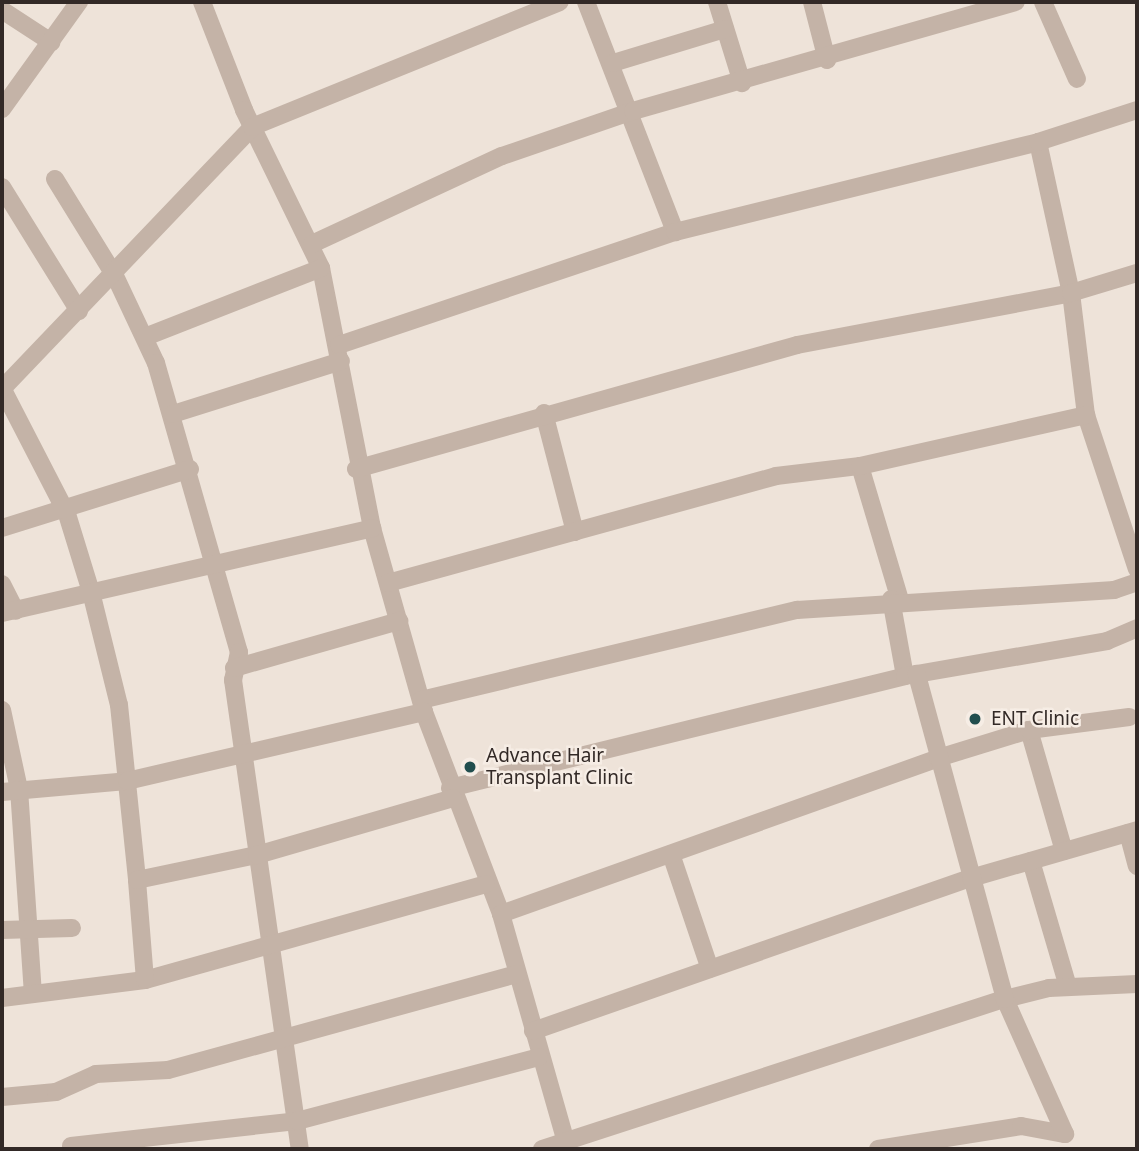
<!DOCTYPE html>
<html>
<head>
<meta charset="utf-8">
<style>
	body { margin:0 }
	#map { position:relative; width:1139px; height:1151px; overflow:hidden; background:#eee3d9; font-family:"Noto Sans",sans-serif }
	div>[style] { position:absolute }
	.minor>* { height:18px; margin:-9px; padding:0 9px; transform-origin:9px; border-radius:9px; background:#c4b3a7 }
	.dots>* { width:19px; height:19px; translate:-50% -50%; box-sizing:border-box; border:4px solid #f6ede5; border-radius:50% }
	span { translate:-50% -50%; white-space:nowrap; text-align:center; line-height:1.15; -webkit-text-stroke:5px #f6ede5; paint-order:stroke }
	.poi-label { font-size:19px; color:#322926 }
	.left { translate:0 -50%; text-align:left }
	.frame { position:absolute; inset:0; border:4px solid #322926; pointer-events:none }
</style>
</head>
<body>
<div id="map">
	<div class="minor">
		<div style="left:202px;top:2px;width:116px;rotate:68.7deg"></div>
		<div style="left:244px;top:110px;width:176px;rotate:64deg"></div>
		<div style="left:321px;top:268px;width:265px;rotate:78.9deg"></div>
		<div style="left:372px;top:528px;width:191px;rotate:74.2deg"></div>
		<div style="left:424px;top:712px;width:216px;rotate:69.1deg"></div>
		<div style="left:501px;top:914px;width:244px;rotate:74.1deg"></div>
		<div style="left:586px;top:2px;width:247px;rotate:68.8deg"></div>
		<div style="left:717px;top:2px;width:85px;rotate:72.8deg"></div>
		<div style="left:812px;top:2px;width:60px;rotate:75.5deg"></div>
		<div style="left:1043px;top:2px;width:84px;rotate:66.2deg"></div>
		<div style="left:2px;top:10px;width:59px;rotate:33.1deg"></div>
		<div style="left:613px;top:63px;width:117px;rotate:-16.9deg"></div>
		<div style="left:2px;top:109px;width:132px;rotate:-54.3deg"></div>
		<div style="left:1038px;top:142px;width:155px;rotate:77.7deg"></div>
		<div style="left:1071px;top:293px;width:123px;rotate:83deg"></div>
		<div style="left:1086px;top:415px;width:162px;rotate:71.7deg"></div>
		<div style="left:55px;top:179px;width:114px;rotate:58.3deg"></div>
		<div style="left:115px;top:276px;width:96px;rotate:64.8deg"></div>
		<div style="left:156px;top:363px;width:301px;rotate:74deg"></div>
		<div style="left:239px;top:652px;width:29px;rotate:102deg"></div>
		<div style="left:233px;top:680px;width:474px;rotate:81.9deg"></div>
		<div style="left:2px;top:187px;width:146px;rotate:58.2deg"></div>
		<div style="left:312px;top:244px;width:209px;rotate:-24.9deg"></div>
		<div style="left:502px;top:156px;width:139px;rotate:-19deg"></div>
		<div style="left:633px;top:111px;width:398px;rotate:-15.9deg"></div>
		<div style="left:145px;top:337px;width:189px;rotate:-21.4deg"></div>
		<div style="left:339px;top:345px;width:354px;rotate:-18.6deg"></div>
		<div style="left:675px;top:232px;width:374px;rotate:-13.9deg"></div>
		<div style="left:1038px;top:142px;width:104px;rotate:-17.9deg"></div>
		<div style="left:2px;top:388px;width:142px;rotate:62.7deg"></div>
		<div style="left:67px;top:514px;width:82px;rotate:72.9deg"></div>
		<div style="left:91px;top:592px;width:116px;rotate:76.1deg"></div>
		<div style="left:119px;top:705px;width:176px;rotate:84.1deg"></div>
		<div style="left:2px;top:389px;width:362px;rotate:-46.3deg"></div>
		<div style="left:252px;top:127px;width:332px;rotate:-22.1deg"></div>
		<div style="left:544px;top:413px;width:123px;rotate:75.4deg"></div>
		<div style="left:173px;top:414px;width:176px;rotate:-17.5deg"></div>
		<div style="left:860px;top:466px;width:140px;rotate:73.4deg"></div>
		<div style="left:356px;top:469px;width:458px;rotate:-15.7deg"></div>
		<div style="left:797px;top:345px;width:279px;rotate:-10.7deg"></div>
		<div style="left:1071px;top:293px;width:69px;rotate:-16.9deg"></div>
		<div style="left:2px;top:528px;width:197px;rotate:-17.4deg"></div>
		<div style="left:388px;top:583px;width:402px;rotate:-15.4deg"></div>
		<div style="left:776px;top:476px;width:85px;rotate:-6.8deg"></div>
		<div style="left:860px;top:466px;width:232px;rotate:-12.7deg"></div>
		<div style="left:2px;top:584px;width:30px;rotate:63deg"></div>
		<div style="left:891px;top:599px;width:78px;rotate:79.7deg"></div>
		<div style="left:2px;top:613px;width:380px;rotate:-12.9deg"></div>
		<div style="left:234px;top:668px;width:172px;rotate:-15.9deg"></div>
		<div style="left:421px;top:700px;width:387px;rotate:-13.5deg"></div>
		<div style="left:797px;top:610px;width:318px;rotate:-3.6deg"></div>
		<div style="left:1114px;top:590px;width:24px;rotate:-19deg"></div>
		<div style="left:2px;top:710px;width:81px;rotate:77.9deg"></div>
		<div style="left:19px;top:789px;width:205px;rotate:86.1deg"></div>
		<div style="left:1029px;top:730px;width:126px;rotate:73.9deg"></div>
		<div style="left:450px;top:788px;width:469px;rotate:-13.8deg"></div>
		<div style="left:905px;top:676px;width:205px;rotate:-9.8deg"></div>
		<div style="left:1107px;top:641px;width:33px;rotate:-23deg"></div>
		<div style="left:2px;top:792px;width:125px;rotate:-5deg"></div>
		<div style="left:127px;top:781px;width:305px;rotate:-13.1deg"></div>
		<div style="left:1128px;top:833px;width:34px;rotate:75deg"></div>
		<div style="left:671px;top:854px;width:121px;rotate:71.3deg"></div>
		<div style="left:1031px;top:861px;width:131px;rotate:73.6deg"></div>
		<div style="left:501px;top:914px;width:464px;rotate:-19.6deg"></div>
		<div style="left:938px;top:758px;width:95px;rotate:-17.1deg"></div>
		<div style="left:1029px;top:730px;width:101px;rotate:-7.4deg"></div>
		<div style="left:2px;top:930px;width:70px;rotate:-1.6deg"></div>
		<div style="left:145px;top:980px;width:354px;rotate:-15.7deg"></div>
		<div style="left:2px;top:998px;width:144px;rotate:-7.2deg"></div>
		<div style="left:145px;top:980px;width:100px;rotate:-94.6deg"></div>
		<div style="left:137px;top:880px;width:123px;rotate:-11.8deg"></div>
		<div style="left:257px;top:855px;width:204px;rotate:-16.2deg"></div>
		<div style="left:533px;top:1031px;width:464px;rotate:-19.3deg"></div>
		<div style="left:971px;top:878px;width:173px;rotate:-16.1deg"></div>
		<div style="left:2px;top:1097px;width:54px;rotate:-5.3deg"></div>
		<div style="left:56px;top:1092px;width:44px;rotate:-24.2deg"></div>
		<div style="left:96px;top:1074px;width:72px;rotate:-3.2deg"></div>
		<div style="left:168px;top:1070px;width:362px;rotate:-15.4deg"></div>
		<div style="left:71px;top:1146px;width:227px;rotate:-6.3deg"></div>
		<div style="left:297px;top:1121px;width:250px;rotate:-14.8deg"></div>
		<div style="left:542px;top:1149px;width:487px;rotate:-18deg"></div>
		<div style="left:1005px;top:999px;width:45px;rotate:-14deg"></div>
		<div style="left:1049px;top:988px;width:88px;rotate:-2.6deg"></div>
		<div style="left:878px;top:1149px;width:145px;rotate:-9.1deg"></div>
		<div style="left:1021px;top:1126px;width:45px;rotate:10.3deg"></div>
		<div style="left:1065px;top:1134px;width:148px;rotate:-114deg"></div>
		<div style="left:1005px;top:999px;width:337px;rotate:-105.2deg"></div>
	</div>
	<div class="dots">
		<div style="left:975px;top:719px;background:#214e4e"></div>
		<div style="left:470px;top:767px;background:#214e4e"></div>
	</div>
	<div class="poi-label">
		<span class="left" style="left:991px;top:719px">ENT Clinic</span>
		<span class="left" style="left:486px;top:767px">Advance Hair<br>Transplant Clinic</span>
	</div>
	<div class="frame"></div>
</div>
</body>
</html>
